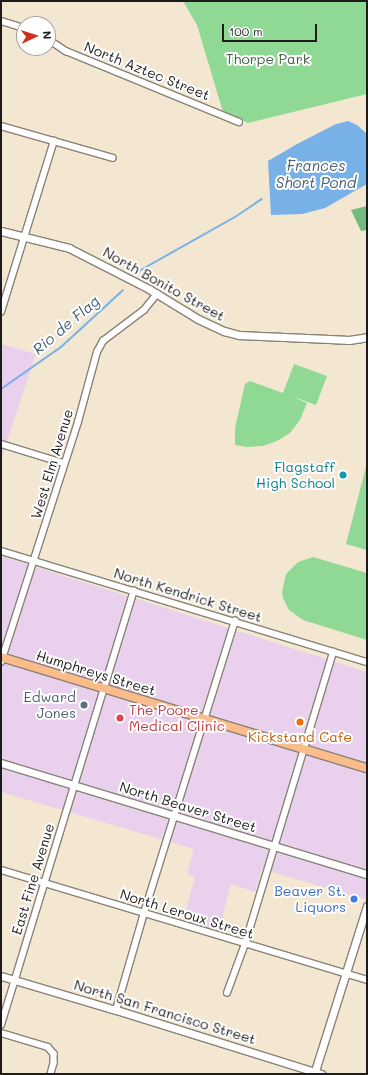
<!DOCTYPE html>
<html>
<head>
<meta charset="utf-8">
<style>
	body { margin:0 }
	#map { position:relative; width:368px; height:1075px; overflow:hidden; background:#f4e7d1; font-family:Mali,sans-serif }
	div>[style] { position:absolute }
	.built>* { inset:0; background:#e9d1ed }
	.green>* { inset:0; background:#90d995 }
	.forest>* { inset:0; background:#74b97e }
	.water>* { inset:0; background:#77b1e8 }
	.stream>* { height:2px; margin:-1px; padding:0 1px; transform-origin:1px; border-radius:1px; background:#77b1e8 }
	.roads { filter:drop-shadow(1px 0 #888276) drop-shadow(-1px 0 #888276) drop-shadow(0 1px #888276) drop-shadow(0 -1px #888276) }
	.minor>* { height:5.5px; margin:-2.75px; padding:0 2.75px; transform-origin:2.75px; border-radius:2.75px; background:#fff }
	.tertiary>* { height:7px; margin:-3.5px; padding:0 3.5px; transform-origin:3.5px; border-radius:3.5px; background:#fff }
	.primary>* { height:8px; margin:-4px; padding:0 4px; transform-origin:4px; border-radius:4px; background:#f9bc8a }
	.dots>* { width:11px; height:11px; translate:-50% -50%; box-sizing:border-box; border:2px solid #fff; border-radius:50% }
	span { translate:-50% -50%; white-space:nowrap; text-align:center; line-height:1.15; -webkit-text-stroke:4px #fff; paint-order:stroke }
	.park-label { font-size:14px; color:#455e46 }
	.street-label { font-size:14px; color:#1c1c1c }
	.culture-label { font-size:14px; color:#0d838f }
	.right { translate:-100% -50%; text-align:right }
	.service-label { font-size:14px; color:#4e5e75 }
	.health-label { font-size:14px; color:#be3a42 }
	.left { translate:0 -50%; text-align:left }
	.food-label { font-size:14px; color:#c56008 }
	.shop-label { font-size:14px; color:#366cbe }
	.water-label { font-size:15px; color:#455f78; font-style:italic }
	.frame { position:absolute; inset:0; border:2px solid #1c1c1c; pointer-events:none }
	.north { position:absolute; left:16px; top:16px; width:40px; height:40px; box-sizing:border-box; background:#fff; border:1px solid #a4a4a4; border-radius:50%; rotate:86deg; font-size:11px; font-weight:700; line-height:16px; text-align:center; color:#1c1c1c }
	.north::after { content:''; display:block; margin:auto; width:14px; height:18px; background:#c8321e; clip-path:polygon(50% 0,100% 100%,50% 72%,0 100%) }
	.scale { position:absolute; left:222px; top:24px; width:95px; height:18px; box-sizing:border-box; border:2px solid #1c1c1c; border-top:0; padding-left:5px; font-size:12px; line-height:14px; white-space:nowrap; color:#1c1c1c; -webkit-text-stroke:3px #fff; paint-order:stroke }
</style>
</head>
<body>
<div id="map">
	<div class="built">
		<div style="clip-path:polygon(1px 344px,36px 354px,1px 460px)"></div>
		<div style="clip-path:polygon(1px 556px,367px 672px,367px 900px,262px 869px,255px 892px,231px 884px,219px 931px,183px 920px,195px 877px,187px 874px,194px 849px,1px 792px)"></div>
	</div>
	<div class="green">
		<div style="clip-path:polygon(183px 1px,367px 1px,367px 94px,248px 123px,223px 112px,197px 25px)"></div>
		<div style="clip-path:polygon(294px 364px,327px 376px,316px 405px,291px 396px,307px 403px,300px 420px,290px 433px,277px 441px,263px 446px,247px 447px,235px 445px,235px 428px,245px 384px,250px 381px,283px 393px)"></div>
		<div style="clip-path:polygon(367px 463px,367px 550px,346px 544px)"></div>
		<div style="clip-path:polygon(313px 557px,367px 573px,367px 640px,303px 620px,289px 610px,283px 598px,282px 592px,286px 574px,298px 562px)"></div>
	</div>
	<div class="forest">
		<div style="clip-path:polygon(367px 206px,367px 230px,361px 231px,351px 210px)"></div>
	</div>
	<div class="water">
		<div style="clip-path:polygon(348px 121px,357px 125px,367px 134px,367px 184px,325px 208px,302px 214px,271px 215px,268px 161px,297px 144px,336px 124px)"></div>
	</div>
	<div class="stream">
		<div style="left:139px;top:271px;width:110px;rotate:-29.4deg"></div>
		<div style="left:235px;top:217px;width:32px;rotate:-34deg"></div>
		<div style="left:1px;top:389px;width:73px;rotate:-35deg"></div>
		<div style="left:61px;top:347px;width:84px;rotate:-42.6deg"></div>
	</div>
	<div class="roads">
		<div class="minor">
			<div style="left:1px;top:21px;width:24px;rotate:17deg"></div>
			<div style="left:48px;top:39px;width:22px;rotate:34deg"></div>
			<div style="left:66px;top:51px;width:187px;rotate:22.3deg"></div>
			<div style="left:1px;top:126px;width:116px;rotate:15.9deg"></div>
			<div style="left:1px;top:312px;width:179px;rotate:-72.8deg"></div>
			<div style="left:1px;top:444px;width:66px;rotate:16.8deg"></div>
			<div style="left:1px;top:551px;width:382px;rotate:16.9deg"></div>
			<div style="left:1px;top:662px;width:252px;rotate:-72.2deg"></div>
			<div style="left:78px;top:422px;width:73px;rotate:-74.8deg"></div>
			<div style="left:97px;top:352px;width:13px;rotate:-61deg"></div>
			<div style="left:103px;top:341px;width:51px;rotate:-37.1deg"></div>
			<div style="left:144px;top:310px;width:21px;rotate:-51deg"></div>
			<div style="left:1px;top:870px;width:382px;rotate:16.7deg"></div>
			<div style="left:227px;top:993px;width:52px;rotate:-69.8deg"></div>
			<div style="left:245px;top:944px;width:305px;rotate:-73.2deg"></div>
			<div style="left:116px;top:1010px;width:101px;rotate:-73.9deg"></div>
			<div style="left:144px;top:913px;width:306px;rotate:-72.7deg"></div>
			<div style="left:1px;top:1025px;width:454px;rotate:-73deg"></div>
			<div style="left:1px;top:1033px;width:49px;rotate:16.6deg"></div>
			<div style="left:48px;top:1047px;width:9px;rotate:49deg"></div>
			<div style="left:54px;top:1054px;width:9px;rotate:90deg"></div>
			<div style="left:54px;top:1063px;width:11px;rotate:105deg"></div>
		</div>
		<div class="tertiary">
			<div style="left:1px;top:231px;width:70px;rotate:14deg"></div>
			<div style="left:69px;top:248px;width:90px;rotate:27.1deg"></div>
			<div style="left:149px;top:289px;width:57px;rotate:31.5deg"></div>
			<div style="left:198px;top:319px;width:29px;rotate:25deg"></div>
			<div style="left:224px;top:331px;width:16px;rotate:15deg"></div>
			<div style="left:239px;top:335px;width:90px;rotate:2.5deg"></div>
			<div style="left:329px;top:339px;width:20px;rotate:3deg"></div>
			<div style="left:349px;top:340px;width:18px;rotate:-9deg"></div>
			<div style="left:1px;top:763px;width:382px;rotate:16.9deg"></div>
			<div style="left:1px;top:976px;width:120px;rotate:16.5deg"></div>
			<div style="left:116px;top:1010px;width:215px;rotate:17.3deg"></div>
			<div style="left:314px;top:1074px;width:176px;rotate:-72.5deg"></div>
		</div>
		<div class="primary">
			<div style="left:1px;top:657px;width:382px;rotate:16.9deg"></div>
		</div>
	</div>
	<div class="dots">
		<div style="left:343px;top:475px;background:#0f9aa8"></div>
		<div style="left:84px;top:705px;background:#5c6f8a"></div>
		<div style="left:120px;top:718px;background:#e0444e"></div>
		<div style="left:300px;top:722px;background:#e8710a"></div>
		<div style="left:354px;top:899px;background:#3f7fe0"></div>
	</div>
	<div class="park-label">
		<span style="left:268px;top:59px">Thorpe Park</span>
	</div>
	<div class="street-label">
		<span style="left:147px;top:71px;rotate:22deg">North Aztec Street</span>
		<span style="left:164px;top:284px;rotate:29deg">North Bonito Street</span>
		<span style="left:52px;top:464px;rotate:-73deg">West Elm Avenue</span>
		<span style="left:188px;top:595px;rotate:17deg">North Kendrick Street</span>
		<span style="left:96px;top:673px;rotate:17deg">Humphreys Street</span>
		<span style="left:188px;top:807px;rotate:17deg">North Beaver Street</span>
		<span style="left:33px;top:879px;rotate:-73deg">East Fine Avenue</span>
		<span style="left:187px;top:914px;rotate:17deg">North Leroux Street</span>
		<span style="left:165px;top:1012px;rotate:17deg">North San Francisco Street</span>
	</div>
	<div class="culture-label">
		<span class="right" style="left:335px;top:475px">Flagstaff<br>High School</span>
	</div>
	<div class="service-label">
		<span class="right" style="left:76px;top:705px">Edward<br>Jones</span>
	</div>
	<div class="health-label">
		<span class="left" style="left:129px;top:718px">The Poore<br>Medical Clinic</span>
	</div>
	<div class="food-label">
		<span style="left:300px;top:737px">Kickstand Cafe</span>
	</div>
	<div class="shop-label">
		<span class="right" style="left:346px;top:899px">Beaver St.<br>Liquors</span>
	</div>
	<div class="water-label">
		<span style="left:316px;top:174px">Frances<br>Short Pond</span>
		<span style="left:66px;top:325px;rotate:-40deg">Rio de Flag</span>
	</div>
	<div class="frame"></div>
	<div class="north">N</div>
	<div class="scale">100 m</div>
</div>
</body>
</html>
